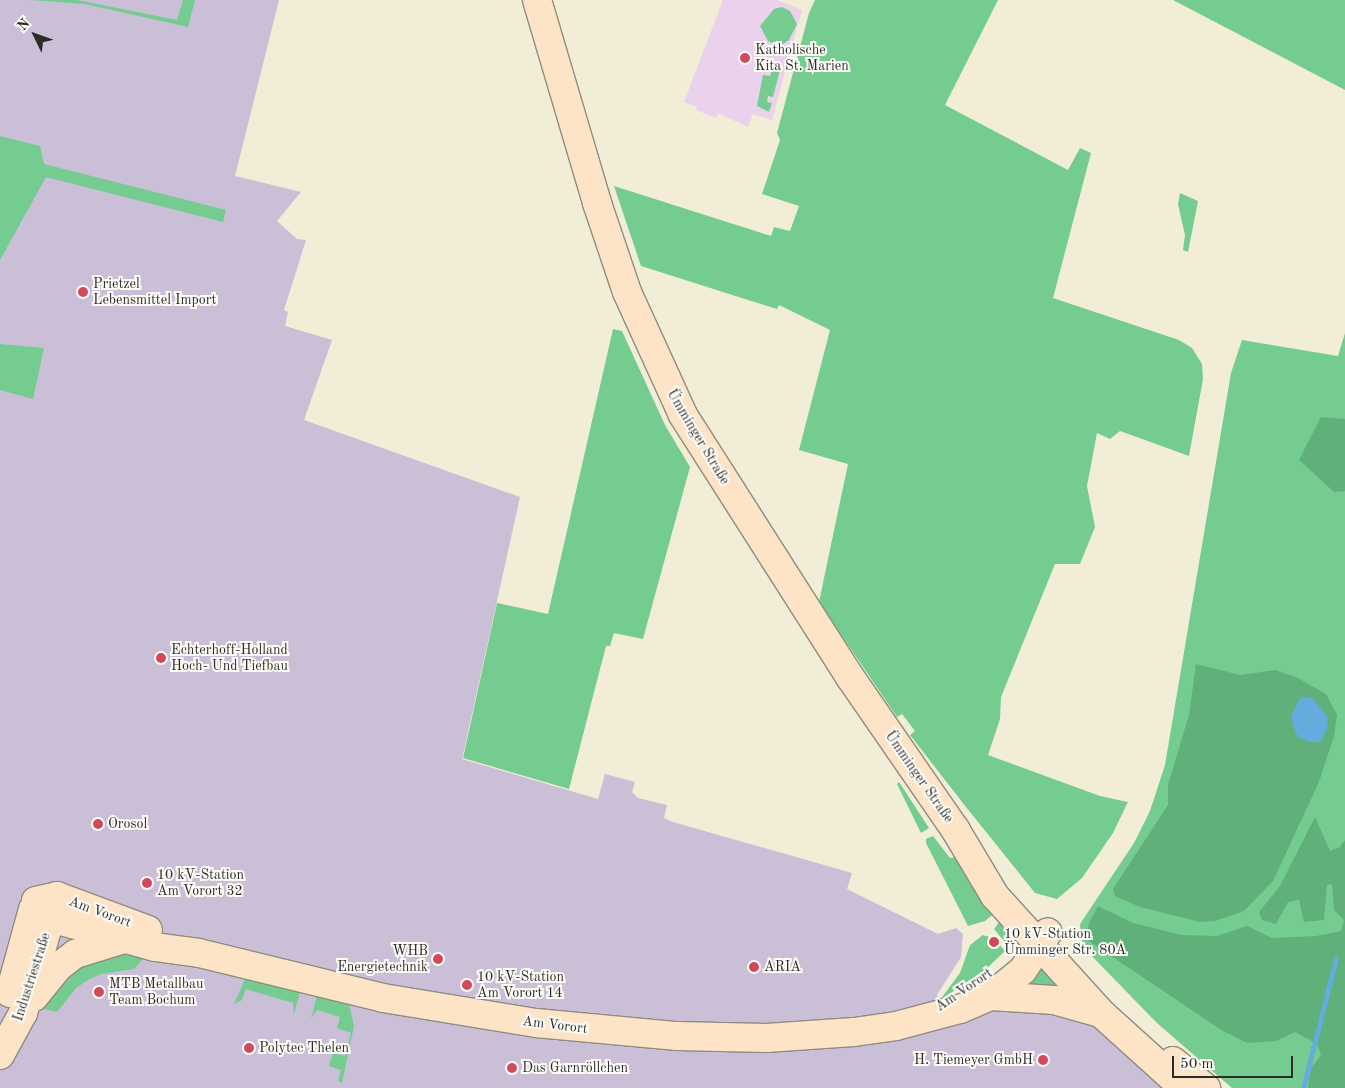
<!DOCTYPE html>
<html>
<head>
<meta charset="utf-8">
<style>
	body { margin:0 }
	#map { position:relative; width:1345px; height:1088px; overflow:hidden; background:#f2edd7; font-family:"Old Standard TT",serif }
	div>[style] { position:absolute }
	.built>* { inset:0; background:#ead1ec }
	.industrial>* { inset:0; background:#cabfd6 }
	.green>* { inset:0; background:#74cc91 }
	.forest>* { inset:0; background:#5fb07b }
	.water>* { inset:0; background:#63acdb }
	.stream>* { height:5px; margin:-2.5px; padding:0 2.5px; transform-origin:2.5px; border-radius:2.5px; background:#63acdb }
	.roads { filter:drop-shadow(1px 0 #8e8c81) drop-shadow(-1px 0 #8e8c81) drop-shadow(0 1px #8e8c81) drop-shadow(0 -1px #8e8c81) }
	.secondary>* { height:28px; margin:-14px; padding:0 14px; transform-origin:14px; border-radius:14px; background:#fee4c6 }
	.dots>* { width:14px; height:14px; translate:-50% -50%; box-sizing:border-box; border:2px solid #fdfcf7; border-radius:50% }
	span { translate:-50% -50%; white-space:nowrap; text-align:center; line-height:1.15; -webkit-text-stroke:4px #fdfcf7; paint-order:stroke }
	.poi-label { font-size:14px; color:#2b2b2b }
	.left { translate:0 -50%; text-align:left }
	.right { translate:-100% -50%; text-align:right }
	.street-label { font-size:14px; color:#2b2b2b }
	.north { position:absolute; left:10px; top:10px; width:50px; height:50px; -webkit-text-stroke:4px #fdfcf7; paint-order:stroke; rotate:312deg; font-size:14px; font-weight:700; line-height:20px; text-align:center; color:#2b2b2b }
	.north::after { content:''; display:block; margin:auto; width:18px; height:22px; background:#2b2b2b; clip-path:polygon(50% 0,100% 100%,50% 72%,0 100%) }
	.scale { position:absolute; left:1172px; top:1056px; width:121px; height:22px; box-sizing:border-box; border:2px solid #2b2b2b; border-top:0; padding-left:6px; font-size:15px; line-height:18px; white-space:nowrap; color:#2b2b2b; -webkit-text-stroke:4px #fdfcf7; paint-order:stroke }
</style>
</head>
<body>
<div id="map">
	<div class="built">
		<div style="clip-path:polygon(723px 0,777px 0,802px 10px,772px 120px,753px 114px,748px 127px,718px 113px,716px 118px,696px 110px,697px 107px,684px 102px)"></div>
	</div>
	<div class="industrial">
		<div style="clip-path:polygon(0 0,279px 0,235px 176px,301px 192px,277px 221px,297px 239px,306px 240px,284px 310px,288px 312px,285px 326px,332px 340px,304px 420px,520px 497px,462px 759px,598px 799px,605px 774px,635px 782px,632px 792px,638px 798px,667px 805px,664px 818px,673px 822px,852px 873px,847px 889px,938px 934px,956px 928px,963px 934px,961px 957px,937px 995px,945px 1019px,1009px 1002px,1096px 1022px,1175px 1088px,0 1088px)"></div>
	</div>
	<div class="green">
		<div style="clip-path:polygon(31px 0,77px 0,177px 20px,183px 0,195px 0,188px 27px,85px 4px)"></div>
		<div style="clip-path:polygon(815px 0,998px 0,945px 105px,1068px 170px,1080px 148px,1091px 153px,1053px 298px,1179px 340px,1192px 348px,1202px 364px,1203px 379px,1189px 456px,1120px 431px,1110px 439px,1097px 433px,1087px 486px,1095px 527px,1080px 564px,1055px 564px,1001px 697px,1000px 719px,988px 755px,1100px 796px,1128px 802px,1113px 833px,1082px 878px,1057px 899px,1035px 893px,966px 807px,910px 735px,915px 731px,902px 714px,897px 717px,819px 602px,848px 464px,799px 450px,830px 330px,779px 305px,777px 309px,641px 266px,614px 186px,771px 236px,774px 227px,790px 231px,799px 206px,762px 194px,780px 140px,777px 133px,809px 13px)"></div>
		<div style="clip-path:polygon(1173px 0,1345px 0,1345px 90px)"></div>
		<div style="clip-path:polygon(782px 7px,790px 11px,797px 24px,789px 40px,778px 47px,768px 41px,760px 26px,774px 9px)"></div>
		<div style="clip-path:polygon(773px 68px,780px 70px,773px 97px,768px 96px,767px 102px,772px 103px,769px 112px,757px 106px,763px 75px,770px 76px)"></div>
		<div style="clip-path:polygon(0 136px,40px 146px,44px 164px,226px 210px,223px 222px,46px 177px,0 260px)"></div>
		<div style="clip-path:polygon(1180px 193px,1198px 201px,1188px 252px,1183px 250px,1185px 235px,1178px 204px)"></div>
		<div style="clip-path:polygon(613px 329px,622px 331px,665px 425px,690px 467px,643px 639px,614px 633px,610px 646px,606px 646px,569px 789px,463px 758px,497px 603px,548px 614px)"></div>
		<div style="clip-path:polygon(1345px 333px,1345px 1088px,1232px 1088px,1157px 1023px,1086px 950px,1081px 938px,1080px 924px,1134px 843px,1150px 811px,1165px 765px,1231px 373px,1242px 340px,1338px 356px)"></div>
		<div style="clip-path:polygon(0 344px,44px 348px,33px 399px,0 390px)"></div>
		<div style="clip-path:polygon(899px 782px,929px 828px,921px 833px,897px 784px)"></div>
		<div style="clip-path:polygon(933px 836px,950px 858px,956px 857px,997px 911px,985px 921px,968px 926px,926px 843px,926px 839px)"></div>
		<div style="clip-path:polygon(1002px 918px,1008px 929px,1008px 946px,994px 929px)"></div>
		<div style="clip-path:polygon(983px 935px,992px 938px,989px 941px,995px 946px,998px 943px,1005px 951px,983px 972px,940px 1000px,960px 973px,970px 945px)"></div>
		<div style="clip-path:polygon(119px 953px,144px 955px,143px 959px,134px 969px,101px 974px,88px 980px,76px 988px,57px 1012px,40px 1008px,72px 969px)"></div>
		<div style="clip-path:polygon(1042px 965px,1070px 994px,1016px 985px)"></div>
		<div style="clip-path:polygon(245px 979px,300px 992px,294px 1014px,293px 1003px,246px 989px,242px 1000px,234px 1004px)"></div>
		<div style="clip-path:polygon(317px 996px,349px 1004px,354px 1026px,342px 1083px,338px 1081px,341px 1070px,329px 1066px,333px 1053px,345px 1056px,351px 1033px,337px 1028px,340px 1017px,317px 1010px,311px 1019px)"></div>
	</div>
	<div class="forest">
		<div style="clip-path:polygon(1321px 417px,1345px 419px,1345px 491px,1334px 492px,1299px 460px)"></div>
		<div style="clip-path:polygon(1196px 664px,1240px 675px,1275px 670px,1296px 677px,1326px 694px,1337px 715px,1334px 736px,1319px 782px,1273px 881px,1244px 911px,1215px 921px,1200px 922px,1140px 907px,1115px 896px,1113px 889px,1168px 805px,1168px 785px,1189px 715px)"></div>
		<div style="clip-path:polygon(1315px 817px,1330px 851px,1340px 847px,1345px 840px,1345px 1088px,1308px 1088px,1310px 1069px,1321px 1055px,1317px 1044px,1295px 1032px,1276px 1041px,1247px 1043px,1223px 1031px,1086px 939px,1089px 923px,1098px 906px,1133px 923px,1182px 935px,1217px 936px,1247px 926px,1272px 938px,1316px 936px,1341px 931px,1344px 920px,1334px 910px,1332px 884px,1327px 885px,1324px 920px,1304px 922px,1299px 900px,1288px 902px,1276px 924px,1262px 920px,1259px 912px,1280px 886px)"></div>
	</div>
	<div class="water">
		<div style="clip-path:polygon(1301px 697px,1312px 698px,1327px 716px,1328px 726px,1321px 742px,1310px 742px,1298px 737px,1294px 728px,1291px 716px)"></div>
	</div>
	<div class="stream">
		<div style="left:1303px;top:1088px;width:133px;rotate:-75.7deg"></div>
	</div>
	<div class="roads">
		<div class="secondary">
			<div style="left:537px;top:0;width:212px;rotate:73.5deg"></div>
			<div style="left:597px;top:203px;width:94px;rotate:71.4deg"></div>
			<div style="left:627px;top:292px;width:135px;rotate:65.5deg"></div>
			<div style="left:683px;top:415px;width:311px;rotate:57.5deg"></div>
			<div style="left:850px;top:677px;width:185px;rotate:55.4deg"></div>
			<div style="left:955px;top:829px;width:78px;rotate:59.2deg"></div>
			<div style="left:995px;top:896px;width:159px;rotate:47.8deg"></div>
			<div style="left:1102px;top:1014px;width:110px;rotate:42.1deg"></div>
			<div style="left:36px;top:901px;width:22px;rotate:51deg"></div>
			<div style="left:50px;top:918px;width:109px;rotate:15.4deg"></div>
			<div style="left:155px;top:947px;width:44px;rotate:7.8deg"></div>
			<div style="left:199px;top:953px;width:189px;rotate:13.7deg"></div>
			<div style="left:383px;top:998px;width:155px;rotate:9.3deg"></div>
			<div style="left:536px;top:1023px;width:142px;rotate:5.3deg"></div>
			<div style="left:677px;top:1036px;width:89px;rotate:1.3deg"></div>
			<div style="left:766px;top:1038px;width:88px;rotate:-3.9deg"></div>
			<div style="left:854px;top:1032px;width:42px;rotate:-8.1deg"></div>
			<div style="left:896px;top:1026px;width:66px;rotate:-14.9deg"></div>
			<div style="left:960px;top:1009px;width:34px;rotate:-23deg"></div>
			<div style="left:991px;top:996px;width:41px;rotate:-39.1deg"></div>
			<div style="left:1023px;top:970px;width:45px;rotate:-56.7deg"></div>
			<div style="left:36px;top:901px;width:22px;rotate:-13deg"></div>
			<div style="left:57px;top:896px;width:97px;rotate:20.5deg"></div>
			<div style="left:10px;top:993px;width:87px;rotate:-74.7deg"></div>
			<div style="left:991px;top:996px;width:63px;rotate:3.6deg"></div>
			<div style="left:1054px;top:1000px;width:48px;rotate:15.8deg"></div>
			<div style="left:34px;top:997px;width:38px;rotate:-51deg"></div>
			<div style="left:58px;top:967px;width:21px;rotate:-37deg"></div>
			<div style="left:75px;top:954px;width:51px;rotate:-17deg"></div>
			<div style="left:0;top:1055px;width:48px;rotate:-61.3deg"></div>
			<div style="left:23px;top:1013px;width:116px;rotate:-73.9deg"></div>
			<div style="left:1173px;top:1061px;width:43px;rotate:39.3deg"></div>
		</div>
	</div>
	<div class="dots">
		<div style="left:745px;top:58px;background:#d1495b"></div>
		<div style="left:83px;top:292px;background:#d1495b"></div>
		<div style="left:161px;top:658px;background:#d1495b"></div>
		<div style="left:98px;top:824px;background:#d1495b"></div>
		<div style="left:147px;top:883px;background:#d1495b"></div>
		<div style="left:994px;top:942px;background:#d1495b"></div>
		<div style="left:438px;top:959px;background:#d1495b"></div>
		<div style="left:754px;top:967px;background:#d1495b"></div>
		<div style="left:467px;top:985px;background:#d1495b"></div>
		<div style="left:99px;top:992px;background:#d1495b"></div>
		<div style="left:249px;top:1048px;background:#d1495b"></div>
		<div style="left:1043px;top:1060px;background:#d1495b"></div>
		<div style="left:512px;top:1068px;background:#d1495b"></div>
	</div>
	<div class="poi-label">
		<span class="left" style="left:755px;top:58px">Katholische<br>Kita St. Marien</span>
		<span class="left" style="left:93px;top:292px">Prietzel<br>Lebensmittel Import</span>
		<span class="left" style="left:171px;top:658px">Echterhoff-Holland<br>Hoch- Und Tiefbau</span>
		<span class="left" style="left:108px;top:824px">Orosol</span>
		<span class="left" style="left:157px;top:883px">10 kV-Station<br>Am Vorort 32</span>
		<span class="left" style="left:1004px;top:942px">10 kV-Station<br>Ümminger Str. 80A</span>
		<span class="right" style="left:428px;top:959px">WHB<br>Energietechnik</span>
		<span class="left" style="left:764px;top:967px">ARIA</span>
		<span class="left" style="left:477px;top:985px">10 kV-Station<br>Am Vorort 14</span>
		<span class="left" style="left:109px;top:992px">MTB Metallbau<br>Team Bochum</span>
		<span class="left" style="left:259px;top:1048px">Polytec Thelen</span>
		<span class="right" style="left:1033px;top:1060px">H. Tiemeyer GmbH</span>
		<span class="left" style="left:522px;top:1068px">Das Garnröllchen</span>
	</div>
	<div class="street-label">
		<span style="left:698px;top:437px;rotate:59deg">Ümminger Straße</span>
		<span style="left:919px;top:777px;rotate:55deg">Ümminger Straße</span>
		<span style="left:100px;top:912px;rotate:20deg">Am Vorort</span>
		<span style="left:32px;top:977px;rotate:-72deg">Industriestraße</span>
		<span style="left:964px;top:990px;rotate:-34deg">Am Vorort</span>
		<span style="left:555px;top:1025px;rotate:7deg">Am Vorort</span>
	</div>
	<div class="north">N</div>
	<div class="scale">50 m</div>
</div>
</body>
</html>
